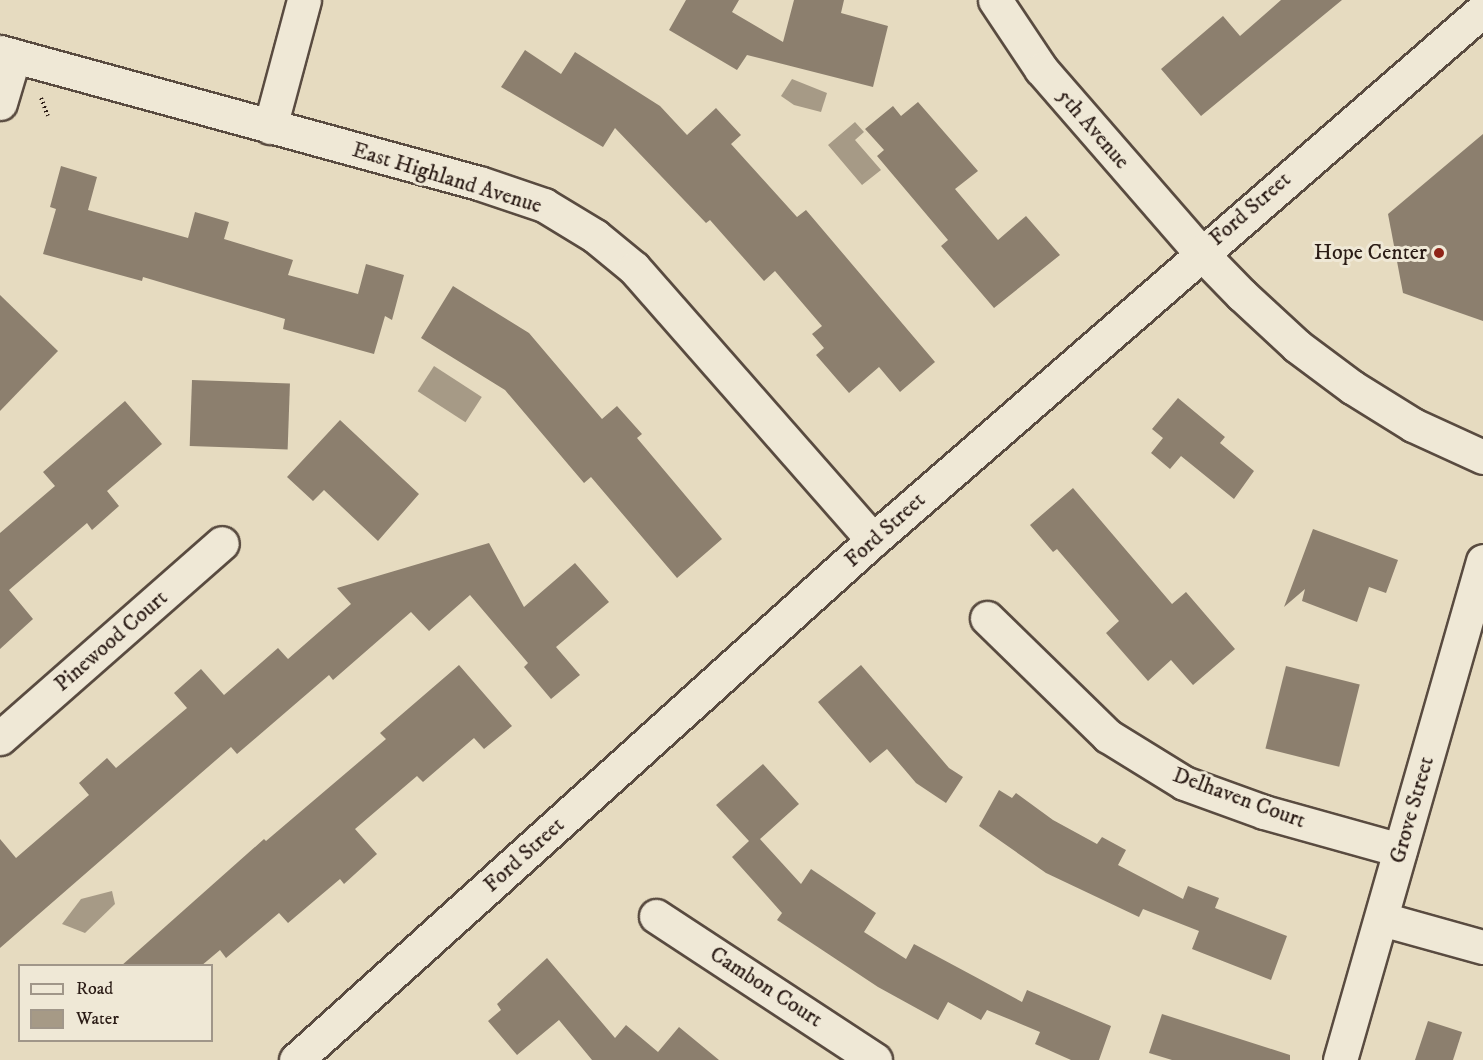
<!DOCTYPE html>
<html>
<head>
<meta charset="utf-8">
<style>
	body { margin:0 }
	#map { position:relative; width:1483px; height:1060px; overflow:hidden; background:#e6dbc0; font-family:"IM FELL DW Pica",serif }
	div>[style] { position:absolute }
	.water>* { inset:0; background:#a69a86; transform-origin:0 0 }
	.building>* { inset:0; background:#8c7f6e; transform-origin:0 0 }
	.path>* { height:4px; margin-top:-2px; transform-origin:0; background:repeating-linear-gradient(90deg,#2a1b15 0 1.5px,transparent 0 4.5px) }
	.roads { filter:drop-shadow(2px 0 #594b40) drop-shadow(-2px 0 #594b40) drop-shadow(0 2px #594b40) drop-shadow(0 -2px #594b40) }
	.street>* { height:33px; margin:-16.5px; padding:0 16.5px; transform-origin:16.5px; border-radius:16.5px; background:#efe8d6 }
	.secondary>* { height:33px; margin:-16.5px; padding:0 16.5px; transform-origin:16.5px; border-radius:16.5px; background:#efe8d6 }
	.dots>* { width:16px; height:16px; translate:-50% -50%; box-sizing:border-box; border:3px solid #efe8d6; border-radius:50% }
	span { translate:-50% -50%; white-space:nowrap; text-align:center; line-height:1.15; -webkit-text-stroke:6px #efe8d6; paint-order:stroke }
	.street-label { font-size:22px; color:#2a1b15 }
	.poi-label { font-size:22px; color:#2a1b15 }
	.right { translate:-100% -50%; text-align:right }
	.legend { position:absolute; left:18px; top:964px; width:195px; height:78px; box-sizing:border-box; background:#efe8d6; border:2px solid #a09689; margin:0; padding:8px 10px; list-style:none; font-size:18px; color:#2a1b15 }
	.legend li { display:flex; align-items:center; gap:12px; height:30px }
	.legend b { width:30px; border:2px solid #a09689 }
</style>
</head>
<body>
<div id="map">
	<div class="water">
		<div style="clip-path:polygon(792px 79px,827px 93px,821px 112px,794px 105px,781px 96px)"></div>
		<div style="clip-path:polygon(855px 122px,864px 132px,855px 140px,881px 170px,862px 185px,828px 145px)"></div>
		<div style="left:434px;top:366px;width:57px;height:30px;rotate:33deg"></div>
		<div style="clip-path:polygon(112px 891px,115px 904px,85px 933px,62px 924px,81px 899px)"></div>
	</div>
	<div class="building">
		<div style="clip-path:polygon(686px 0,739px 0,732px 12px,783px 42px,794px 0,844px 0,841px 13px,888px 26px,873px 87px,747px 55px,737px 70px,669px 30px)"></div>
		<div style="clip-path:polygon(1281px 0,1342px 0,1201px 116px,1161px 69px,1223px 16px,1240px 36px)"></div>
		<div style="clip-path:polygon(525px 50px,561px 74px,575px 52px,660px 106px,687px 135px,716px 108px,741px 135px,731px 144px,797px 217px,806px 210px,935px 362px,900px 392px,879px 367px,849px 393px,816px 355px,824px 348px,812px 334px,822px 326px,775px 271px,764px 281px,710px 220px,706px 223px,615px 128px,603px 147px,501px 87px)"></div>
		<div style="clip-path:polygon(918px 102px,978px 171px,955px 189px,998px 240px,1026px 216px,1060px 255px,994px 308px,941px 246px,948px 240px,877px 156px,884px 150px,865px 129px,893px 106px,901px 116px)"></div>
		<div style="clip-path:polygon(1483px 134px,1483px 321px,1403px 293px,1388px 214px)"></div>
		<div style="clip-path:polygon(61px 166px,97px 177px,88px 210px,188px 238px,195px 212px,229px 222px,224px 239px,293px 260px,288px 275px,358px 294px,366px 264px,404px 275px,392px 320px,385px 316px,374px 354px,283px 329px,285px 319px,143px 277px,142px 281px,43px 254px,56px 209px,50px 207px)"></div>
		<div style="clip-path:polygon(453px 286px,529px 333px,602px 419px,617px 406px,642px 434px,637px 438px,722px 539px,677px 578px,591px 477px,584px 483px,505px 390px,421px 338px)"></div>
		<div style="clip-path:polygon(0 295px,58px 351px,0 411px)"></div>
		<div style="left:192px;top:380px;width:98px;height:66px;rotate:2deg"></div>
		<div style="clip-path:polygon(1178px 398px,1225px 437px,1220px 443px,1254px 471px,1234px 499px,1181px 456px,1170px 469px,1151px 453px,1163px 438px,1152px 429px)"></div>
		<div style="clip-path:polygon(125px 401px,162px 444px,107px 491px,119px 506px,92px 530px,87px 523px,9px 590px,33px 619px,0 649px,0 533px,55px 486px,43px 472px)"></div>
		<div style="clip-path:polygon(340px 420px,419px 494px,378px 541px,324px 490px,313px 501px,287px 477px)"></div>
		<div style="clip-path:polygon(1073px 488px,1172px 604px,1186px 592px,1235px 649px,1193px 685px,1171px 660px,1148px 681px,1106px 633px,1119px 621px,1057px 549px,1053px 552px,1030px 525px)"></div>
		<div style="clip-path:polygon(1313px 529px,1398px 560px,1386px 593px,1369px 587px,1357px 622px,1302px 601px,1305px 589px,1284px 607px)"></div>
		<div style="clip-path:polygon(489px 543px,524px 607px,575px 563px,609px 602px,556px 647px,580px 675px,551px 699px,524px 667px,528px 663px,470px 595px,429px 631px,411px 612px,333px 680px,329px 675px,237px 754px,231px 747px,0 948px,0 839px,16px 858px,89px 795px,79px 783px,107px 758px,116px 768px,187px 708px,174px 693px,201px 669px,224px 695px,278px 648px,288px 659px,351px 604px,337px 588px)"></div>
		<div style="clip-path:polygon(459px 665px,512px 726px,484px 749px,474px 738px,423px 782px,417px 776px,355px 829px,377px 854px,344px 884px,340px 879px,288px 923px,279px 913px,226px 958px,220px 950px,201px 966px,121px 966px,264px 839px,266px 841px,386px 739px,380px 733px)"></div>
		<div style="clip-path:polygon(861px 665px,949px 768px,963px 777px,946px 803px,916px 783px,887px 749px,870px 763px,818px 702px)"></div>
		<div style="left:1286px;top:666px;width:76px;height:85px;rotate:14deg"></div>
		<div style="clip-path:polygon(763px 764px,799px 804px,760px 839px,801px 884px,811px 869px,876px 913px,864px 932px,906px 959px,914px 944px,1022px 1002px,1027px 990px,1111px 1026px,1099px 1060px,1071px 1060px,1035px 1044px,1040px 1032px,987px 1010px,981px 1020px,948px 1002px,938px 1020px,878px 987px,777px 920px,782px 913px,732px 857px,749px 841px,716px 805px)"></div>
		<div style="clip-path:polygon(999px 790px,1012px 798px,1016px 793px,1053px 820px,1097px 844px,1102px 837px,1126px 850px,1118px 865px,1183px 899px,1188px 886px,1219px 898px,1215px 908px,1287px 936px,1271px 980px,1192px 949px,1199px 931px,1143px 909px,1139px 917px,1046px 873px,979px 826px)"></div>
		<div style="clip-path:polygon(547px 958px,615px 1038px,626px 1025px,658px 1052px,679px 1027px,719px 1060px,592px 1060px,559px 1020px,517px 1055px,488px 1021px,501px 1010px,497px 1004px)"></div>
		<div style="clip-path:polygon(1162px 1014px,1290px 1055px,1290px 1060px,1172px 1060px,1149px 1053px)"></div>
		<div style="clip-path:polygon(1428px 1021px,1462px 1032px,1453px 1060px,1415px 1060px)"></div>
	</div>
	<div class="path">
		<div style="left:41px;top:98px;width:19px;rotate:69deg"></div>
	</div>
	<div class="roads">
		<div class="street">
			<div style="left:0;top:103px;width:49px;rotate:-73.4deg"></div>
			<div style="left:270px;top:127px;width:131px;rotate:-75deg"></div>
			<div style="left:987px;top:618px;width:169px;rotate:44.3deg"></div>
			<div style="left:1108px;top:736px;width:89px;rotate:31.7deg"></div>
			<div style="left:1184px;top:783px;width:85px;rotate:19.9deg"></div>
			<div style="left:1264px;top:812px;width:141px;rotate:15.6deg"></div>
			<div style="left:0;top:738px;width:295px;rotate:-41.3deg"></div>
			<div style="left:656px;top:916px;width:262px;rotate:33.3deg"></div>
			<div style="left:1382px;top:919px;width:105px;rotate:15.5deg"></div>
			<div style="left:1340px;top:1060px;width:519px;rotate:-74.01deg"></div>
		</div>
		<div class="secondary">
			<div style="left:995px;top:0;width:83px;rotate:56.3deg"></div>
			<div style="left:1041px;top:69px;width:242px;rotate:49deg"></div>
			<div style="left:1200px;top:252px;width:60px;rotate:45.7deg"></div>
			<div style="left:1242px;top:295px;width:75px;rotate:42.8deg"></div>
			<div style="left:1297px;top:346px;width:69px;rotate:36.7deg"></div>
			<div style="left:1352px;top:387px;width:72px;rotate:31.9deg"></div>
			<div style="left:1413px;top:425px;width:77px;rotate:24.6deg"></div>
			<div style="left:0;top:52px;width:497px;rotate:15.3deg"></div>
			<div style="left:479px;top:183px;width:69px;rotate:18.7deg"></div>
			<div style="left:544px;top:205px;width:60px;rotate:31.3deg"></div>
			<div style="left:595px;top:236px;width:50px;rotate:39.4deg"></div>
			<div style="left:634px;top:268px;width:362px;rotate:48.7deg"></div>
			<div style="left:296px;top:1060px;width:777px;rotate:-42.03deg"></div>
			<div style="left:873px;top:540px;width:808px;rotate:-40.99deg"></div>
		</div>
	</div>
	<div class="dots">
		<div style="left:1439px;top:253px;background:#8f2418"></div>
	</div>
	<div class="street-label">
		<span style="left:1093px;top:129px;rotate:49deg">5th Avenue</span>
		<span style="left:447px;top:178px;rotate:17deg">East Highland Avenue</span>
		<span style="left:1250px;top:209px;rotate:-41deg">Ford Street</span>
		<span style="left:885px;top:530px;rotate:-42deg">Ford Street</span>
		<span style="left:111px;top:641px;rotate:-41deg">Pinewood Court</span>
		<span style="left:1239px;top:798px;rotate:20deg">Delhaven Court</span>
		<span style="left:1412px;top:810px;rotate:-74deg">Grove Street</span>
		<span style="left:524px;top:855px;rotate:-42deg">Ford Street</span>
		<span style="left:766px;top:987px;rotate:33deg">Cambon Court</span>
	</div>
	<div class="poi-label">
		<span class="right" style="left:1427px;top:253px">Hope Center</span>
	</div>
	<ul class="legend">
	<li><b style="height:8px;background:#efe8d6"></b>Road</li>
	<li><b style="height:16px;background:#a69a86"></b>Water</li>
	</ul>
</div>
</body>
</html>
